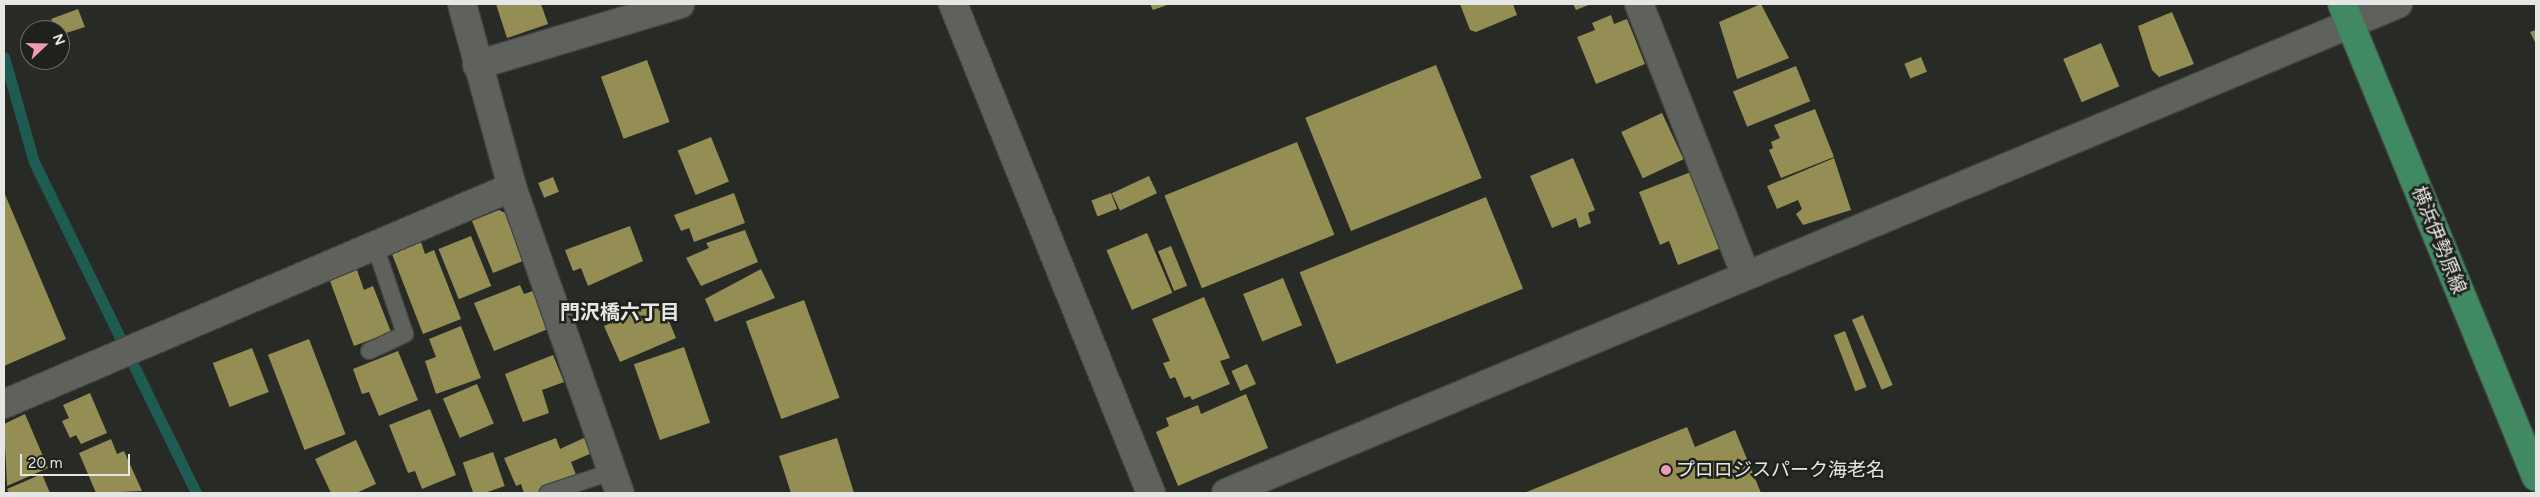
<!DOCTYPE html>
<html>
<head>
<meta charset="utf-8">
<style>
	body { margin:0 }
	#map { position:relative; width:2540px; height:497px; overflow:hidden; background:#282a26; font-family:Figtree,"Noto Sans JP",sans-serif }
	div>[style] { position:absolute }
	.stream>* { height:11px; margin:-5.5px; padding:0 5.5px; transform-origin:5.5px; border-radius:5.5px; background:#1e5b53 }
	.building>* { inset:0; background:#948e54; transform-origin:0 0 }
	.roads { filter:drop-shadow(1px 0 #444642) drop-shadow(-1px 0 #444642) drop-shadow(0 1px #444642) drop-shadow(0 -1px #444642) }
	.lane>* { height:16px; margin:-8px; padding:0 8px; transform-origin:8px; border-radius:8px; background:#5f615c }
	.street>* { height:28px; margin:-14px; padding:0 14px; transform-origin:14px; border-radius:14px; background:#5f615c }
	.primary>* { height:28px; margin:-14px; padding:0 14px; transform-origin:14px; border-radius:14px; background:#408963 }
	.dots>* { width:14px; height:14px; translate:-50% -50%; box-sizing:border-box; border:2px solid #1f211d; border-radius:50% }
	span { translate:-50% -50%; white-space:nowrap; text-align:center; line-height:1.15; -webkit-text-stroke:5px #1f211d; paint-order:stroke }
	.street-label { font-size:19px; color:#e6e7e4 }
	.poi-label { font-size:19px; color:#e6e7e4 }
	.left { translate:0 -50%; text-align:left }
	.neighbourhood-label { font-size:20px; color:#e6e7e4; font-weight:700 }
	.frame { position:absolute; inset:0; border:5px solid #e6e7e4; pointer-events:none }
	.north { position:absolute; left:20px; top:20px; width:50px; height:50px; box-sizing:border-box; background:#1f211d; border:1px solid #6f706d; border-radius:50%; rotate:69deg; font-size:14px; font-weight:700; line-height:20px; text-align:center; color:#e6e7e4 }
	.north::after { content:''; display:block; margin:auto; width:18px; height:22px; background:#ef9ab8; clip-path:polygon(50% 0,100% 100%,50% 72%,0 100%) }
	.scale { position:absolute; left:20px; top:454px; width:110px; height:22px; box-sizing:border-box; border:2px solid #e6e7e4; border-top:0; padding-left:6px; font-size:15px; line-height:18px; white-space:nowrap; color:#e6e7e4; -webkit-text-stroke:4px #1f211d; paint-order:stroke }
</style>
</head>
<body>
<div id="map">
	<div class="stream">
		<div style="left:4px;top:57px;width:109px;rotate:74.1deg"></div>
		<div style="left:34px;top:162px;width:369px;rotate:63.9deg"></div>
	</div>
	<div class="building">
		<div style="clip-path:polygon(496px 4px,541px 4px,548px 24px,507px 38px)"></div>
		<div style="clip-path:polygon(1150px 4px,1170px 4px,1153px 10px)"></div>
		<div style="clip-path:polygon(1460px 4px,1513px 4px,1517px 15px,1476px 32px,1470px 30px)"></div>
		<div style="clip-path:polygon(1573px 4px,1591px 4px,1576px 10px)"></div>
		<div style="clip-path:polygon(1761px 4px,1789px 58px,1737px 79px,1719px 22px)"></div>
		<div style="clip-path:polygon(78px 9px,85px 27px,60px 35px,51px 19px)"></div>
		<div style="clip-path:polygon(2172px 12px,2194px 64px,2159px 77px,2152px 70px,2138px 26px)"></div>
		<div style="clip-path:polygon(1611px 15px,1614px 24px,1627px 19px,1645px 64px,1596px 84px,1577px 37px,1595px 30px,1592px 23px)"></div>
		<div style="clip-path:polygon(2536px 30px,2536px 44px,2530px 32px)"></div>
		<div style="left:2101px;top:43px;width:47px;height:41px;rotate:67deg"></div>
		<div style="left:1921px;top:57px;width:16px;height:18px;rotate:68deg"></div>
		<div style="left:647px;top:60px;width:66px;height:49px;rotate:70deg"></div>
		<div style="left:1436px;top:65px;width:122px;height:141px;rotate:68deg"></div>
		<div style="left:1796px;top:66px;width:38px;height:68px;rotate:68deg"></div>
		<div style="clip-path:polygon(1815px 109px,1834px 157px,1781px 178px,1769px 150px,1773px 148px,1771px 142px,1780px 138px,1774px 125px)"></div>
		<div style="left:1662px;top:113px;width:51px;height:45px;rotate:65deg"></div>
		<div style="left:711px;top:137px;width:48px;height:36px;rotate:68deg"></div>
		<div style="left:1297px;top:142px;width:100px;height:143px;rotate:68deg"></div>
		<div style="clip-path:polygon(1573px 158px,1595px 210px,1588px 213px,1591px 223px,1579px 228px,1576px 218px,1552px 228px,1530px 176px)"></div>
		<div style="clip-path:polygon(1834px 158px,1851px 210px,1803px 225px,1796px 214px,1802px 209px,1798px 200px,1777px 209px,1767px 186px)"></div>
		<div style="clip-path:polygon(1691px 172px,1721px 248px,1678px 265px,1669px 241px,1660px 245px,1639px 192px)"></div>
		<div style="left:1149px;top:176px;width:19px;height:41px;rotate:65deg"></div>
		<div style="left:553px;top:177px;width:16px;height:16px;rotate:68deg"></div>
		<div style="clip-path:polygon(4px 192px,66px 339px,4px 366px)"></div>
		<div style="clip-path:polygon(734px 193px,745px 223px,694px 242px,689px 228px,681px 231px,674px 215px)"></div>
		<div style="left:1111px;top:193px;width:17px;height:21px;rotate:69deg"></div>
		<div style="left:1486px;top:197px;width:99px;height:201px;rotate:68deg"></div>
		<div style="clip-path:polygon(499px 210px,505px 213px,523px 261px,493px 273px,472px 221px)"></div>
		<div style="clip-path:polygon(630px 226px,643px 261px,588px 286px,581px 268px,573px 271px,565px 250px)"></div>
		<div style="clip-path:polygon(745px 230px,758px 262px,701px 286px,686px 258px,709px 248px,706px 243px)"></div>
		<div style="left:1147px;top:233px;width:65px;height:44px;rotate:67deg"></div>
		<div style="left:471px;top:236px;width:54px;height:35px;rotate:68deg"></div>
		<div style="clip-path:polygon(421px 242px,425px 254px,434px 250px,461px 319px,423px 334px,392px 254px)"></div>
		<div style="left:1171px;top:246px;width:43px;height:14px;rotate:68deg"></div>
		<div style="clip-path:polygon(761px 269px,775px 298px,715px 322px,705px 299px)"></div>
		<div style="clip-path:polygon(357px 270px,364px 290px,373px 286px,391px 332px,354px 346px,330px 281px)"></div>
		<div style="left:1283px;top:278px;width:51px;height:43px;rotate:68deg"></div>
		<div style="clip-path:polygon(520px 285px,524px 294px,533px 291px,548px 329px,494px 351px,474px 303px)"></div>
		<div style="clip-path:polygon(1204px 297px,1230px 358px,1220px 361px,1230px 384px,1192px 400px,1190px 396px,1184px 398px,1175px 377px,1170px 379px,1163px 363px,1170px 361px,1152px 319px)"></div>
		<div style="left:804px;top:300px;width:104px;height:62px;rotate:70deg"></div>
		<div style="clip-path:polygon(656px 303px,659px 311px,664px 309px,676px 338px,620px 362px,604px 326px)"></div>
		<div style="left:1863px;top:315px;width:76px;height:12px;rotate:67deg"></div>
		<div style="clip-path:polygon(461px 326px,481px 378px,436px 394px,425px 361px,436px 357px,429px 339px)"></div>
		<div style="left:1845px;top:331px;width:60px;height:12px;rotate:69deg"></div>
		<div style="left:309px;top:339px;width:102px;height:44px;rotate:69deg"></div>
		<div style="left:684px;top:347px;width:80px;height:53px;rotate:71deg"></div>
		<div style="left:252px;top:348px;width:47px;height:42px;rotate:69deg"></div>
		<div style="clip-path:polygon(398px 351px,418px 400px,379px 416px,369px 392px,362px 394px,353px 369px)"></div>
		<div style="clip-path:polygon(553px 355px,564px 382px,542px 390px,549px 413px,523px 422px,505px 374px)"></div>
		<div style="left:1247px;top:364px;width:22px;height:17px;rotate:66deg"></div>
		<div style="left:477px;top:384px;width:43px;height:37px;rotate:67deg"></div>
		<div style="clip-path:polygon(90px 393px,107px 433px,81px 444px,76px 435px,70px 438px,62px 421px,69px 418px,63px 405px)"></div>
		<div style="clip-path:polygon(1246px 394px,1268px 448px,1178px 486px,1156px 432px,1169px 426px,1166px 418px,1198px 405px,1201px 414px)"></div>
		<div style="clip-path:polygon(430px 409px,456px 475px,422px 489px,415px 471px,408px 473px,389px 425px)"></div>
		<div style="clip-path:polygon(25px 414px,48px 468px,7px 486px,4px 424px)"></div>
		<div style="clip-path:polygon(1687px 427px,1695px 447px,1735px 430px,1761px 493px,1524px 493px)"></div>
		<div style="clip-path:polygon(586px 437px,592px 453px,571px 462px,578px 480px,535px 493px,524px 493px,521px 484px,516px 486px,504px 458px,556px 438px,560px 449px)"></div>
		<div style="clip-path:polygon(837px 438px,854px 493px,791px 493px,779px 456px)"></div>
		<div style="clip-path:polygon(111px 439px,117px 454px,124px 451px,142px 491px,96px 493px,79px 453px)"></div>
		<div style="clip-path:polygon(356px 440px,376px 484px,356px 493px,331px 493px,315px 459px)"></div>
		<div style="left:493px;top:452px;width:36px;height:32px;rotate:71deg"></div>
		<div style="clip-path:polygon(42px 474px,50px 493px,9px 493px,7px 489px)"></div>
	</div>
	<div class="roads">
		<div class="lane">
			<div style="left:369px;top:351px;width:40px;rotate:-25deg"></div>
			<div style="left:405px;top:334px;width:93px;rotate:-108.8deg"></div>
			<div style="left:548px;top:493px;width:70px;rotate:-18.4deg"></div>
		</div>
		<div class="street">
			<div style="left:462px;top:4px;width:190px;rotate:74.7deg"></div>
			<div style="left:512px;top:187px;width:324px;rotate:70.6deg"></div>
			<div style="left:953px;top:4px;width:528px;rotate:67.96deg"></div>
			<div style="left:1639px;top:4px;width:291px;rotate:68.5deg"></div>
			<div style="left:477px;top:65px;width:212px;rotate:-16.7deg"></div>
			<div style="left:4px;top:404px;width:552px;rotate:-23.13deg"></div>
			<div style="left:1226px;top:493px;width:1270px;rotate:-22.65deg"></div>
		</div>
		<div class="primary">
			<div style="left:2342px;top:4px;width:511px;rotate:67.7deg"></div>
		</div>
	</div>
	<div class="dots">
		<div style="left:1666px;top:470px;background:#ef9ab8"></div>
	</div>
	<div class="street-label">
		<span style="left:2439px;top:240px;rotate:68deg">横浜伊勢原線</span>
	</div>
	<div class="poi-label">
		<span class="left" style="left:1676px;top:470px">プロロジスパーク海老名</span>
	</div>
	<div class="neighbourhood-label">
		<span style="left:620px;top:312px">門沢橋六丁目</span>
	</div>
	<div class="frame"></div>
	<div class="north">N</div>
	<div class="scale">20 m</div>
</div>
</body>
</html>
